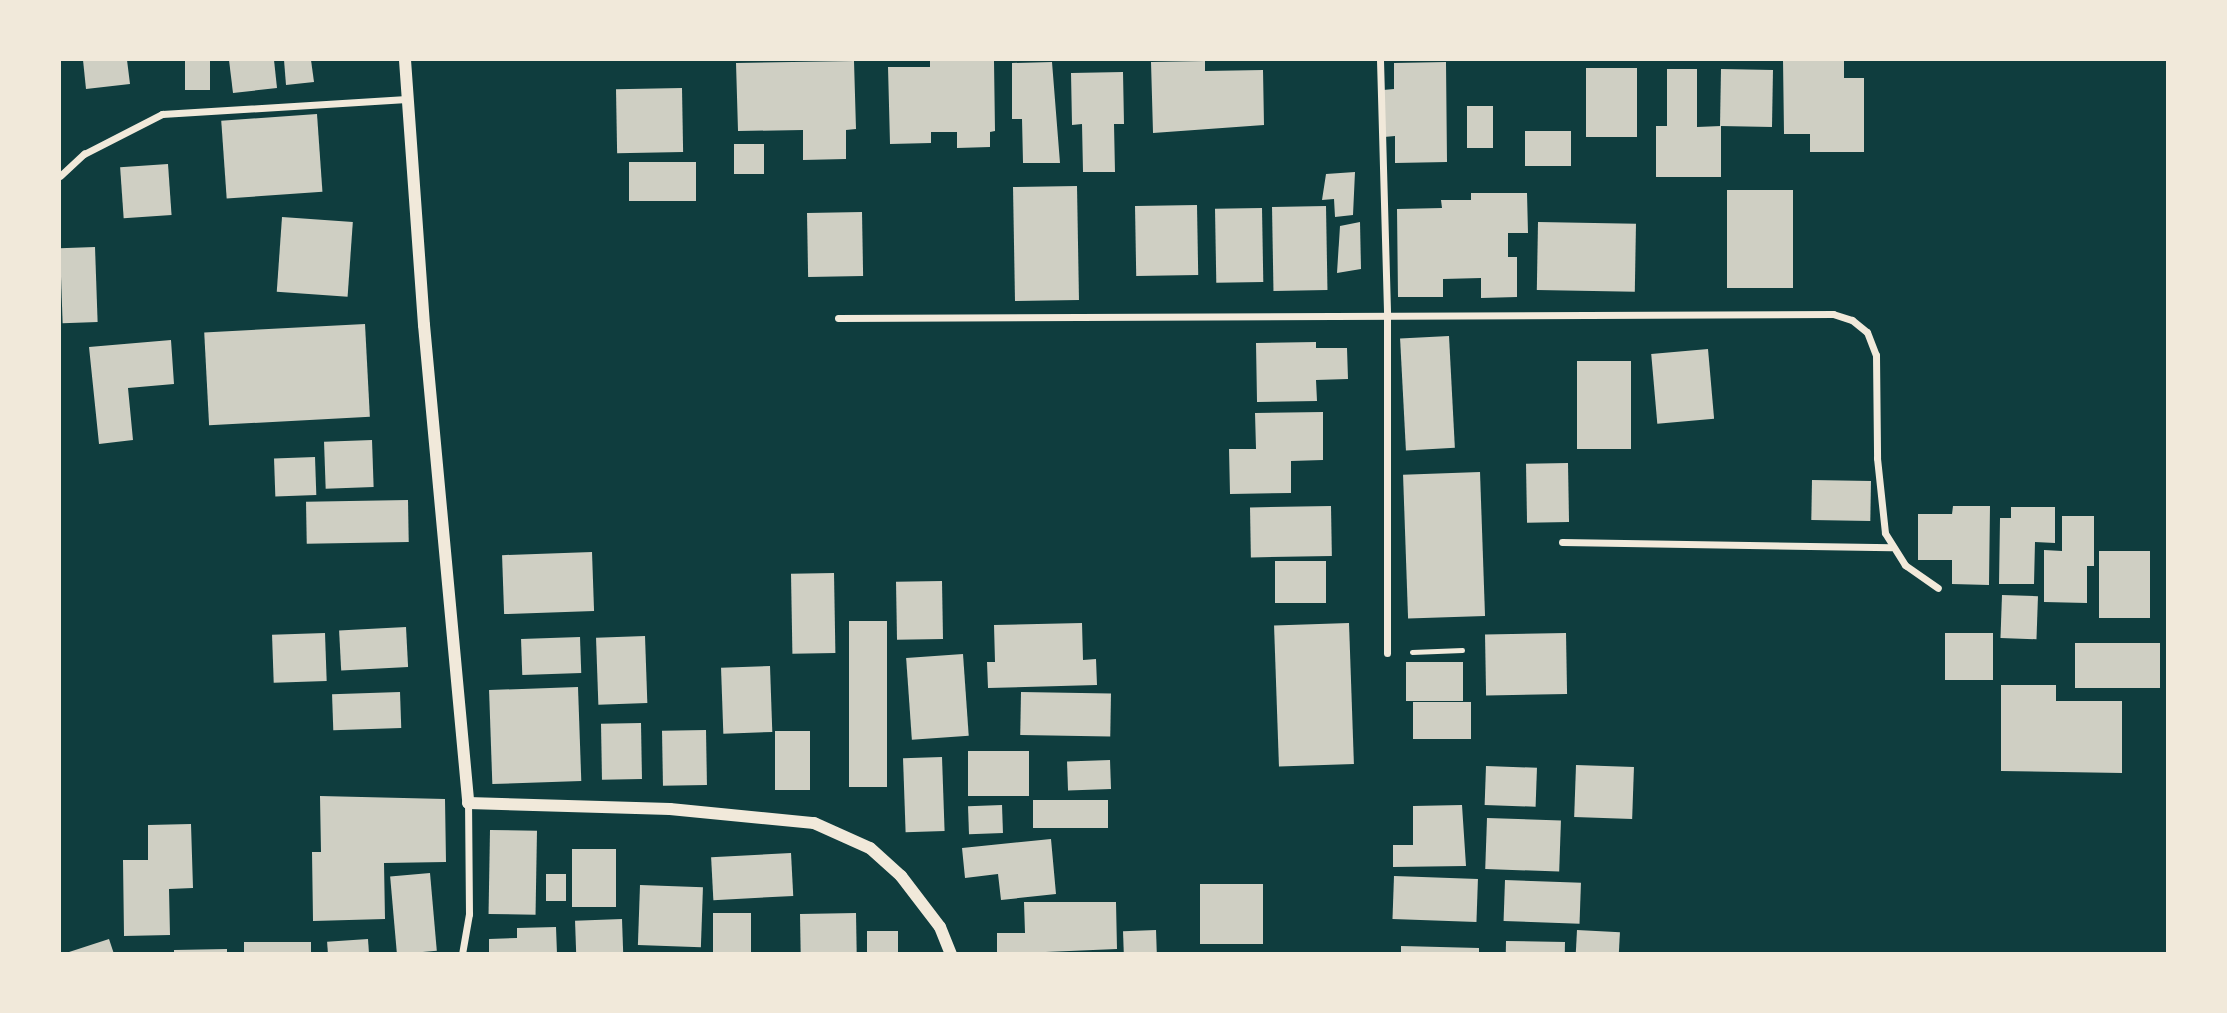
<!DOCTYPE html>
<html>
<head>
<meta charset="utf-8">
<style>
	body { margin:0 }
	#map { position:relative; width:2227px; height:1013px; overflow:hidden; background:#0f3d3e; font-family:Helvetica,sans-serif }
	div>[style] { position:absolute }
	.building>* { inset:0; background:#cfcfc3; transform-origin:0 0 }
	.path>* { height:4.5px; margin:-2.25px; padding:0 2.25px; transform-origin:2.25px; border-radius:2.25px; background:#f1e9da }
	.minor>* { height:7px; margin:-3.5px; padding:0 3.5px; transform-origin:3.5px; border-radius:3.5px; background:#f1e9da }
	.tertiary>* { height:12px; margin:-6px; padding:0 6px; transform-origin:6px; border-radius:6px; background:#f1e9da }
	span { translate:-50% -50%; white-space:nowrap; text-align:center; line-height:1.15; -webkit-text-stroke:7px #f1e9da; paint-order:stroke }
	.frame { position:absolute; inset:0; border:61px solid #f1e9da; pointer-events:none }
</style>
</head>
<body>
<div id="map">
	<div class="building">
		<div style="clip-path:polygon(83px 60px,127px 60px,130px 84px,86px 89px)"></div>
		<div style="left:185px;top:60px;width:25px;height:30px"></div>
		<div style="clip-path:polygon(229px 60px,274px 60px,277px 88px,233px 93px)"></div>
		<div style="clip-path:polygon(284px 60px,311px 60px,314px 82px,286px 85px)"></div>
		<div style="clip-path:polygon(1783px 60px,1844px 60px,1844px 78px,1864px 78px,1864px 152px,1810px 152px,1810px 134px,1784px 134px)"></div>
		<div style="clip-path:polygon(854px 61px,856px 129px,846px 130px,846px 159px,803px 160px,803px 130px,738px 131px,736px 63px)"></div>
		<div style="clip-path:polygon(930px 61px,994px 61px,995px 131px,990px 132px,990px 147px,957px 148px,957px 132px,931px 132px,931px 143px,890px 144px,888px 67px,930px 67px)"></div>
		<div style="clip-path:polygon(1205px 61px,1205px 71px,1263px 70px,1264px 125px,1153px 133px,1151px 62px)"></div>
		<div style="clip-path:polygon(1052px 62px,1060px 163px,1023px 163px,1022px 119px,1012px 119px,1012px 63px)"></div>
		<div style="clip-path:polygon(1446px 62px,1447px 162px,1395px 163px,1395px 136px,1384px 137px,1383px 90px,1394px 89px,1394px 63px)"></div>
		<div style="left:1586px;top:68px;width:51px;height:69px"></div>
		<div style="clip-path:polygon(1667px 69px,1697px 69px,1697px 127px,1721px 126px,1721px 177px,1656px 177px,1656px 126px,1667px 126px)"></div>
		<div style="left:1721px;top:69px;width:52px;height:57px;rotate:1deg"></div>
		<div style="clip-path:polygon(1123px 72px,1124px 124px,1114px 124px,1115px 172px,1083px 172px,1082px 124px,1072px 125px,1071px 73px)"></div>
		<div style="left:682px;top:88px;width:64px;height:66px;rotate:89deg"></div>
		<div style="left:1467px;top:106px;width:26px;height:42px"></div>
		<div style="left:317px;top:114px;width:78px;height:96px;rotate:86deg"></div>
		<div style="left:1525px;top:131px;width:46px;height:35px"></div>
		<div style="left:734px;top:144px;width:30px;height:30px"></div>
		<div style="left:629px;top:162px;width:67px;height:39px"></div>
		<div style="left:168px;top:164px;width:51px;height:48px;rotate:86deg"></div>
		<div style="clip-path:polygon(1355px 172px,1353px 215px,1335px 217px,1334px 199px,1322px 200px,1326px 174px)"></div>
		<div style="left:1077px;top:186px;width:114px;height:64px;rotate:89deg"></div>
		<div style="left:1727px;top:190px;width:66px;height:98px"></div>
		<div style="clip-path:polygon(1471px 193px,1527px 193px,1528px 233px,1508px 233px,1508px 257px,1517px 257px,1517px 297px,1481px 298px,1481px 278px,1443px 279px,1443px 297px,1398px 297px,1397px 209px,1442px 208px,1441px 200px,1471px 200px)"></div>
		<div style="left:1197px;top:205px;width:70px;height:62px;rotate:89deg"></div>
		<div style="left:1326px;top:206px;width:84px;height:54px;rotate:89deg"></div>
		<div style="left:1262px;top:208px;width:74px;height:47px;rotate:89deg"></div>
		<div style="left:862px;top:212px;width:64px;height:55px;rotate:89deg"></div>
		<div style="left:282px;top:217px;width:71px;height:75px;rotate:4deg"></div>
		<div style="clip-path:polygon(1360px 222px,1361px 269px,1337px 273px,1340px 226px)"></div>
		<div style="left:1538px;top:222px;width:98px;height:68px;rotate:1deg"></div>
		<div style="left:95px;top:247px;width:75px;height:35px;rotate:88deg"></div>
		<div style="left:365px;top:324px;width:93px;height:161px;rotate:87deg"></div>
		<div style="left:1449px;top:336px;width:112px;height:49px;rotate:87deg"></div>
		<div style="clip-path:polygon(171px 340px,174px 384px,128px 388px,133px 440px,99px 444px,89px 347px)"></div>
		<div style="clip-path:polygon(1316px 342px,1316px 348px,1347px 348px,1348px 379px,1316px 380px,1317px 401px,1257px 402px,1256px 343px)"></div>
		<div style="left:1708px;top:349px;width:70px;height:57px;rotate:85deg"></div>
		<div style="left:1577px;top:361px;width:54px;height:88px"></div>
		<div style="clip-path:polygon(1323px 412px,1323px 460px,1291px 461px,1291px 493px,1230px 494px,1229px 449px,1256px 449px,1255px 413px)"></div>
		<div style="left:372px;top:440px;width:47px;height:48px;rotate:88deg"></div>
		<div style="left:315px;top:457px;width:38px;height:41px;rotate:88deg"></div>
		<div style="left:1568px;top:463px;width:59px;height:42px;rotate:89deg"></div>
		<div style="left:1480px;top:472px;width:144px;height:77px;rotate:88deg"></div>
		<div style="left:1812px;top:480px;width:59px;height:40px;rotate:1deg"></div>
		<div style="left:408px;top:500px;width:42px;height:102px;rotate:89deg"></div>
		<div style="left:1331px;top:506px;width:50px;height:81px;rotate:89deg"></div>
		<div style="clip-path:polygon(1953px 506px,1990px 506px,1989px 585px,1952px 584px,1952px 560px,1918px 560px,1918px 514px,1952px 514px)"></div>
		<div style="clip-path:polygon(2011px 507px,2055px 507px,2055px 543px,2035px 542px,2034px 584px,1999px 584px,2000px 518px,2011px 518px)"></div>
		<div style="clip-path:polygon(2062px 516px,2094px 516px,2094px 566px,2087px 566px,2087px 603px,2044px 602px,2044px 550px,2062px 551px)"></div>
		<div style="left:2099px;top:551px;width:51px;height:67px"></div>
		<div style="left:592px;top:552px;width:59px;height:90px;rotate:88deg"></div>
		<div style="left:1275px;top:561px;width:51px;height:42px"></div>
		<div style="left:834px;top:573px;width:80px;height:43px;rotate:89deg"></div>
		<div style="left:942px;top:581px;width:58px;height:46px;rotate:89deg"></div>
		<div style="left:2002px;top:595px;width:36px;height:43px;rotate:2deg"></div>
		<div style="left:849px;top:621px;width:38px;height:166px"></div>
		<div style="clip-path:polygon(1082px 623px,1083px 660px,1096px 659px,1097px 685px,988px 688px,987px 662px,995px 662px,994px 625px)"></div>
		<div style="left:1349px;top:623px;width:141px;height:75px;rotate:88deg"></div>
		<div style="left:406px;top:627px;width:40px;height:67px;rotate:87deg"></div>
		<div style="left:325px;top:633px;width:48px;height:53px;rotate:88deg"></div>
		<div style="left:1566px;top:633px;width:61px;height:81px;rotate:89deg"></div>
		<div style="left:1945px;top:633px;width:48px;height:47px"></div>
		<div style="left:645px;top:636px;width:67px;height:49px;rotate:88deg"></div>
		<div style="left:580px;top:637px;width:36px;height:59px;rotate:88deg"></div>
		<div style="left:2075px;top:643px;width:85px;height:45px"></div>
		<div style="left:963px;top:654px;width:82px;height:57px;rotate:86deg"></div>
		<div style="left:1406px;top:662px;width:57px;height:39px"></div>
		<div style="left:770px;top:666px;width:66px;height:49px;rotate:88deg"></div>
		<div style="clip-path:polygon(2001px 685px,2056px 685px,2056px 701px,2122px 701px,2122px 773px,2001px 771px)"></div>
		<div style="left:578px;top:687px;width:94px;height:89px;rotate:88deg"></div>
		<div style="left:400px;top:692px;width:36px;height:68px;rotate:88deg"></div>
		<div style="left:1021px;top:692px;width:90px;height:43px;rotate:1deg"></div>
		<div style="left:1471px;top:702px;width:37px;height:58px;rotate:90deg"></div>
		<div style="left:641px;top:723px;width:56px;height:40px;rotate:89deg"></div>
		<div style="left:706px;top:730px;width:55px;height:44px;rotate:89deg"></div>
		<div style="left:775px;top:731px;width:35px;height:59px"></div>
		<div style="left:968px;top:751px;width:61px;height:45px"></div>
		<div style="left:942px;top:757px;width:74px;height:39px;rotate:88deg"></div>
		<div style="left:1110px;top:760px;width:29px;height:43px;rotate:88deg"></div>
		<div style="left:1576px;top:765px;width:58px;height:52px;rotate:2deg"></div>
		<div style="left:1486px;top:766px;width:51px;height:39px;rotate:2deg"></div>
		<div style="clip-path:polygon(320px 796px,445px 799px,446px 862px,384px 863px,385px 919px,313px 921px,312px 852px,321px 852px)"></div>
		<div style="left:1108px;top:800px;width:28px;height:75px;rotate:90deg"></div>
		<div style="left:1002px;top:805px;width:28px;height:34px;rotate:88deg"></div>
		<div style="clip-path:polygon(1462px 805px,1466px 866px,1393px 867px,1393px 845px,1413px 845px,1413px 806px)"></div>
		<div style="left:1487px;top:818px;width:74px;height:51px;rotate:2deg"></div>
		<div style="clip-path:polygon(191px 824px,193px 888px,169px 889px,170px 935px,124px 936px,123px 860px,148px 860px,148px 825px)"></div>
		<div style="left:490px;top:830px;width:47px;height:84px;rotate:1deg"></div>
		<div style="clip-path:polygon(1051px 839px,1056px 894px,1001px 900px,998px 874px,965px 878px,962px 848px)"></div>
		<div style="left:616px;top:849px;width:58px;height:44px;rotate:90deg"></div>
		<div style="left:791px;top:853px;width:43px;height:80px;rotate:87deg"></div>
		<div style="left:430px;top:873px;width:78px;height:40px;rotate:85deg"></div>
		<div style="left:546px;top:874px;width:20px;height:27px"></div>
		<div style="left:1394px;top:876px;width:84px;height:43px;rotate:2deg"></div>
		<div style="left:1505px;top:880px;width:76px;height:41px;rotate:2deg"></div>
		<div style="left:1200px;top:884px;width:63px;height:60px"></div>
		<div style="left:640px;top:885px;width:63px;height:60px;rotate:2deg"></div>
		<div style="clip-path:polygon(1024px 902px,1116px 902px,1117px 949px,997px 954px,997px 933px,1025px 933px)"></div>
		<div style="left:713px;top:913px;width:38px;height:41px"></div>
		<div style="left:856px;top:913px;width:41px;height:56px;rotate:89deg"></div>
		<div style="left:622px;top:919px;width:35px;height:47px;rotate:88deg"></div>
		<div style="clip-path:polygon(556px 927px,557px 954px,489px 954px,489px 939px,517px 938px,517px 928px)"></div>
		<div style="left:1156px;top:930px;width:24px;height:33px;rotate:88deg"></div>
		<div style="left:1577px;top:930px;width:43px;height:24px;rotate:3deg"></div>
		<div style="left:867px;top:931px;width:31px;height:23px"></div>
		<div style="clip-path:polygon(109px 939px,114px 954px,66px 954px,66px 953px)"></div>
		<div style="left:368px;top:939px;width:15px;height:41px;rotate:86deg"></div>
		<div style="left:1506px;top:941px;width:59px;height:13px;rotate:1deg"></div>
		<div style="left:311px;top:942px;width:12px;height:67px;rotate:90deg"></div>
		<div style="clip-path:polygon(1401px 946px,1479px 948px,1479px 954px,1401px 954px)"></div>
		<div style="clip-path:polygon(227px 949px,227px 954px,174px 954px,174px 950px)"></div>
	</div>
	<div class="path">
		<div style="left:1412px;top:652px;width:50px;rotate:-2.3deg"></div>
	</div>
	<div class="minor">
		<div style="left:1380px;top:60px;width:258px;rotate:88.4deg"></div>
		<div style="left:1387px;top:318px;width:335px;rotate:90deg"></div>
		<div style="left:60px;top:176px;width:33px;rotate:-43deg"></div>
		<div style="left:84px;top:154px;width:88px;rotate:-27.1deg"></div>
		<div style="left:162px;top:114px;width:245px;rotate:-3.5deg"></div>
		<div style="left:838px;top:318px;width:995px;rotate:-0.23deg"></div>
		<div style="left:1833px;top:314px;width:20px;rotate:18deg"></div>
		<div style="left:1852px;top:320px;width:19px;rotate:39deg"></div>
		<div style="left:1867px;top:332px;width:25px;rotate:69deg"></div>
		<div style="left:1876px;top:355px;width:103px;rotate:89.4deg"></div>
		<div style="left:1877px;top:458px;width:75px;rotate:83.9deg"></div>
		<div style="left:1885px;top:533px;width:38px;rotate:58deg"></div>
		<div style="left:1905px;top:565px;width:40px;rotate:34.9deg"></div>
		<div style="left:1562px;top:542px;width:329px;rotate:0.9deg"></div>
		<div style="left:462px;top:954px;width:41px;rotate:-80.1deg"></div>
		<div style="left:469px;top:914px;width:111px;rotate:-90.5deg"></div>
	</div>
	<div class="tertiary">
		<div style="left:405px;top:60px;width:266px;rotate:85.9deg"></div>
		<div style="left:424px;top:325px;width:480px;rotate:84.7deg"></div>
		<div style="left:468px;top:803px;width:202px;rotate:1.7deg"></div>
		<div style="left:670px;top:809px;width:145px;rotate:5.6deg"></div>
		<div style="left:814px;top:823px;width:61px;rotate:24.1deg"></div>
		<div style="left:870px;top:848px;width:42px;rotate:42.1deg"></div>
		<div style="left:901px;top:876px;width:64px;rotate:52.6deg"></div>
		<div style="left:940px;top:927px;width:29px;rotate:68deg"></div>
	</div>
	<div class="frame"></div>
</div>
</body>
</html>
